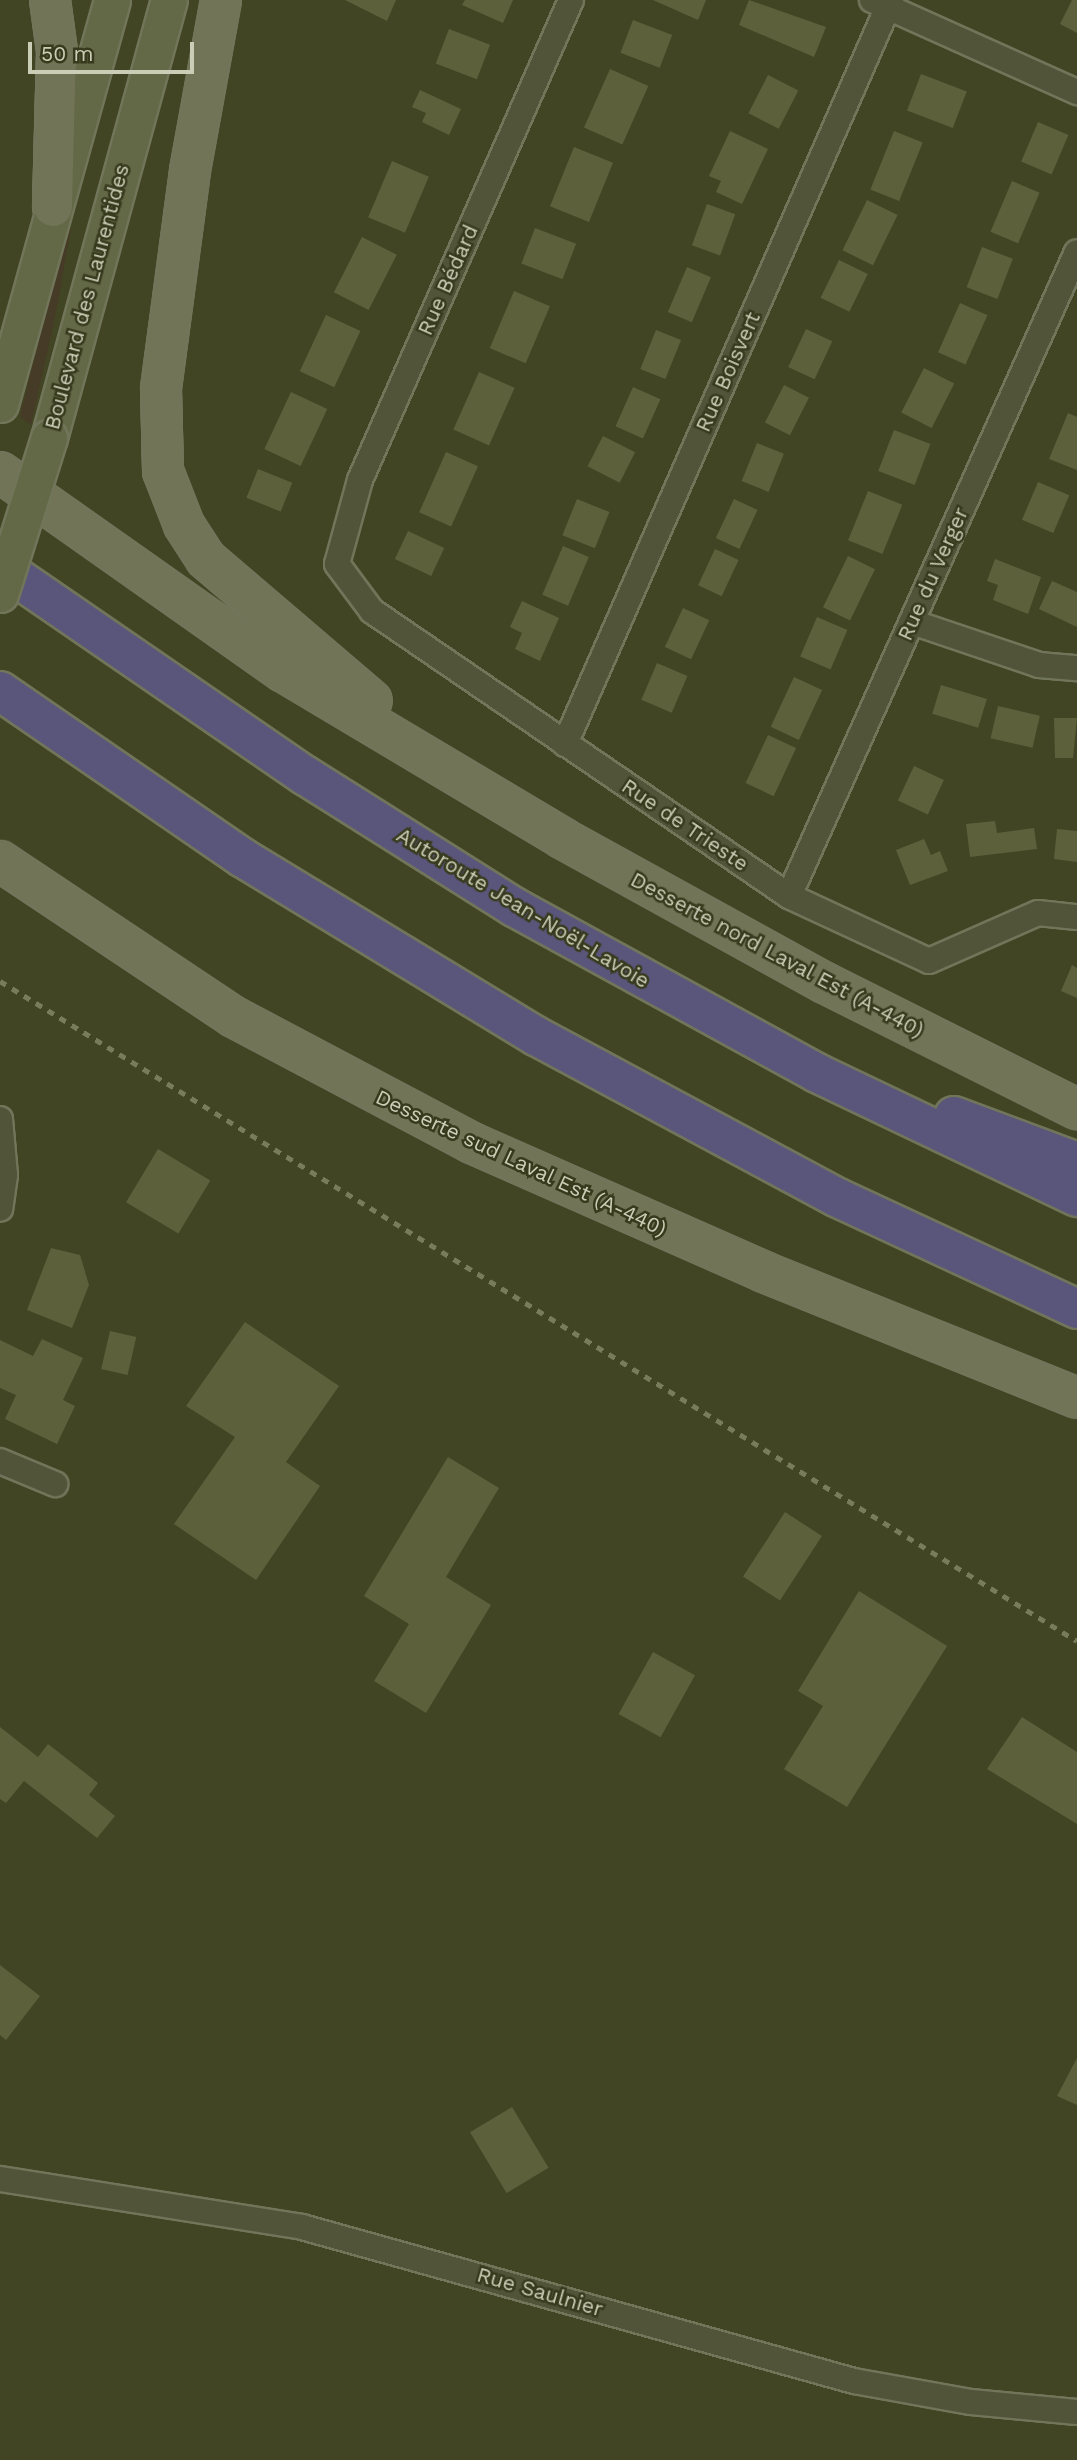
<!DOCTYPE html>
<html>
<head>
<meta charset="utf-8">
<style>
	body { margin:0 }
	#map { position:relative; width:1077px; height:2460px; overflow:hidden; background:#424524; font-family:"Work Sans",sans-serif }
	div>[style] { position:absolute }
	.green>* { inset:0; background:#463b26 }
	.building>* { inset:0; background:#5c613b; transform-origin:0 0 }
	.roads { filter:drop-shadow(2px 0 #71755a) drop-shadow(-2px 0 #71755a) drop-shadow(0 2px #71755a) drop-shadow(0 -2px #71755a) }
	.minor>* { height:24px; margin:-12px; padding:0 12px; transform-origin:12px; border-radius:12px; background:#515439 }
	.secondary>* { height:35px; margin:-17.5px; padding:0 17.5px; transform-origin:17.5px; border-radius:17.5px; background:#636847 }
	.primary>* { height:38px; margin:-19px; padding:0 19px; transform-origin:19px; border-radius:19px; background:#717457 }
	.motorway>* { height:38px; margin:-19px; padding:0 19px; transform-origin:19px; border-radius:19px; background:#5a557b }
	.rail>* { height:5px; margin-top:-2.5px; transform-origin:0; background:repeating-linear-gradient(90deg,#787c5b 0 7px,transparent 0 14px) }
	.bridges { filter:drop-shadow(2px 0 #71755a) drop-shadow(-2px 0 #71755a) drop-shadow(0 2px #71755a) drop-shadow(0 -2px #71755a) }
	.secondary-bridge>* { height:35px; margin:-17.5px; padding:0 17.5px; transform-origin:17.5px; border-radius:17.5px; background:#636847 }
	span { translate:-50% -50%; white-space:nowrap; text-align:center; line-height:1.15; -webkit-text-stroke:5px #373a1d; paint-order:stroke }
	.street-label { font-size:21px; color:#caceb6 }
	.scale { position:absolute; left:28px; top:42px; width:166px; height:32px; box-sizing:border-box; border:4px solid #caceb6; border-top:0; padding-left:9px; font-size:21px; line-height:24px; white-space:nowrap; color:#caceb6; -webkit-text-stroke:5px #373a1d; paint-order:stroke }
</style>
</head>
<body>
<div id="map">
	<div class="green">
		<div style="clip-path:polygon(66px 227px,71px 229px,55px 317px,31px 425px,20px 417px)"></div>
	</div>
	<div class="building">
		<div style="clip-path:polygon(345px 0,396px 0,387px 21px)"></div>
		<div style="clip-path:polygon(465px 0,513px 0,503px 23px,462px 5px)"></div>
		<div style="clip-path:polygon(653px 0,706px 0,698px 20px)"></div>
		<div style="clip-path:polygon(749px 0,826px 27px,814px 57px,739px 25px)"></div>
		<div style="clip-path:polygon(1072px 0,1077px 0,1077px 33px,1060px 24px)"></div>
		<div style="left:633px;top:20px;width:42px;height:35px;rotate:21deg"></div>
		<div style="left:449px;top:29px;width:44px;height:37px;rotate:21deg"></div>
		<div style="left:610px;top:69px;width:42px;height:64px;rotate:24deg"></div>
		<div style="left:921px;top:74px;width:49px;height:39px;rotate:21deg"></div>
		<div style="left:768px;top:75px;width:34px;height:43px;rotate:27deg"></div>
		<div style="clip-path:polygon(420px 90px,461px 109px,449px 135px,422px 122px,426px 113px,412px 107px)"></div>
		<div style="left:1038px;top:122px;width:33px;height:43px;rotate:23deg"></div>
		<div style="clip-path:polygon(730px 131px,768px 149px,742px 204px,716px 192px,721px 181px,709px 176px)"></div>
		<div style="left:894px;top:131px;width:31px;height:63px;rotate:22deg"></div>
		<div style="left:574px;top:147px;width:42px;height:64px;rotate:22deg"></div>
		<div style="left:392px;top:161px;width:40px;height:61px;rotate:23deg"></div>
		<div style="left:1012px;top:181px;width:30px;height:55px;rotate:23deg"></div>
		<div style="left:867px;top:200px;width:34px;height:56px;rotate:26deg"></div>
		<div style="left:707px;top:204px;width:30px;height:44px;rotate:20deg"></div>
		<div style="left:535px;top:228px;width:44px;height:38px;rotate:21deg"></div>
		<div style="left:362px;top:237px;width:39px;height:62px;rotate:27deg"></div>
		<div style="left:982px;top:247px;width:33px;height:43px;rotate:21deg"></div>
		<div style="left:839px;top:260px;width:32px;height:42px;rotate:26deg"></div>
		<div style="left:687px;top:267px;width:26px;height:49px;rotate:23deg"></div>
		<div style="left:514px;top:291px;width:39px;height:62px;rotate:23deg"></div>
		<div style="left:960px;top:303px;width:30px;height:54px;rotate:24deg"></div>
		<div style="left:326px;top:315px;width:38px;height:62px;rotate:25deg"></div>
		<div style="left:806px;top:329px;width:29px;height:42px;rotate:25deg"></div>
		<div style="left:656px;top:330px;width:27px;height:42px;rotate:22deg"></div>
		<div style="left:924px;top:368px;width:34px;height:50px;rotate:27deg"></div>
		<div style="left:479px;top:372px;width:39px;height:63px;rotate:24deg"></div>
		<div style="left:784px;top:385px;width:28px;height:42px;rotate:27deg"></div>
		<div style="left:633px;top:387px;width:30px;height:43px;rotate:24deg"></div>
		<div style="left:291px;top:392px;width:40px;height:63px;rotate:25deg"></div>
		<div style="clip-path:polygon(1068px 413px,1077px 417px,1077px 470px,1049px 459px)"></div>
		<div style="left:894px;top:430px;width:39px;height:44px;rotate:21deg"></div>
		<div style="left:603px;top:436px;width:36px;height:34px;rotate:27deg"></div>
		<div style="left:757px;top:443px;width:29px;height:41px;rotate:22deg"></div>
		<div style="left:446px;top:452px;width:35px;height:66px;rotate:24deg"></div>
		<div style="left:258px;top:469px;width:37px;height:31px;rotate:22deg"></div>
		<div style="left:1038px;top:482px;width:34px;height:41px;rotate:23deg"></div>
		<div style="left:868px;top:491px;width:37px;height:53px;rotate:22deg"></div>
		<div style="left:577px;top:499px;width:35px;height:39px;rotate:22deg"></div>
		<div style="left:734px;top:499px;width:26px;height:43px;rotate:25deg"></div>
		<div style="left:408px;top:531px;width:40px;height:31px;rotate:25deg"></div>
		<div style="left:563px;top:546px;width:28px;height:53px;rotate:23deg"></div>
		<div style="left:715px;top:549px;width:26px;height:40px;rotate:25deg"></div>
		<div style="left:848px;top:556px;width:30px;height:57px;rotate:26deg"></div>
		<div style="clip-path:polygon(995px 559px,1041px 577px,1028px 614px,993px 600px,998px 585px,987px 581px)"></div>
		<div style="clip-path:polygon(1052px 581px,1077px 592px,1077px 627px,1039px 609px)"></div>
		<div style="clip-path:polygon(522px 601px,559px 618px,540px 661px,515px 649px,522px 633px,510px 627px)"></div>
		<div style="left:683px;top:608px;width:29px;height:43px;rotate:25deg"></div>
		<div style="left:817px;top:617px;width:33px;height:43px;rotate:23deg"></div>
		<div style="left:657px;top:663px;width:33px;height:40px;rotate:23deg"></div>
		<div style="left:794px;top:677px;width:31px;height:55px;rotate:25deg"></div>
		<div style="left:941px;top:685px;width:48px;height:30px;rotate:17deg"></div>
		<div style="left:998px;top:706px;width:43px;height:33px;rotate:13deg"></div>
		<div style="clip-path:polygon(1054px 718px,1077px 718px,1073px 758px,1055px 758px)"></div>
		<div style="left:768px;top:735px;width:31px;height:53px;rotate:25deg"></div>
		<div style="left:914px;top:766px;width:33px;height:38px;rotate:25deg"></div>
		<div style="clip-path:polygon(995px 821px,997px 833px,1034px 828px,1037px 849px,970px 857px,966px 824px)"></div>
		<div style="clip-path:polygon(1057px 829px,1077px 831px,1077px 862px,1054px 859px)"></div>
		<div style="clip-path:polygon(924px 839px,931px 855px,940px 851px,948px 871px,910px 885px,896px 850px)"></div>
		<div style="clip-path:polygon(1072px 965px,1077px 968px,1077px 998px,1061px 991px)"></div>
		<div style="left:158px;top:1149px;width:61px;height:62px;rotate:31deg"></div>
		<div style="clip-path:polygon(51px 1248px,80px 1255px,89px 1285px,72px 1328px,27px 1310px)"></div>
		<div style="clip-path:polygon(245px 1322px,339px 1386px,286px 1462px,320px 1486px,256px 1580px,174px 1524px,235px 1437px,186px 1406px)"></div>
		<div style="left:110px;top:1331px;width:27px;height:39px;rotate:13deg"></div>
		<div style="clip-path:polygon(42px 1339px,83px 1358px,63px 1400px,75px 1406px,57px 1444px,5px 1419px,16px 1395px,0 1388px,0 1340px,33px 1356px)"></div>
		<div style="clip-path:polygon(448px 1457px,499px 1488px,446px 1577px,491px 1605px,426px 1713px,374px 1681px,409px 1624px,364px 1596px)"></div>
		<div style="left:785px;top:1512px;width:44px;height:77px;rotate:33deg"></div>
		<div style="clip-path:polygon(859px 1591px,947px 1646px,847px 1807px,784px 1769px,823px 1706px,798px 1691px)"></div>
		<div style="left:653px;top:1652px;width:48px;height:71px;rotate:29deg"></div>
		<div style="clip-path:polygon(1022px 1717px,1077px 1752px,1077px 1824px,987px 1769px)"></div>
		<div style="clip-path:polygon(0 1727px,38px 1757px,48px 1744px,98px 1783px,89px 1795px,115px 1816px,97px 1838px,24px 1781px,6px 1803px,0 1799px)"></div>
		<div style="clip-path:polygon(0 1965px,40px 1996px,6px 2040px,0 2035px)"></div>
		<div style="clip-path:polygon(1077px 2058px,1077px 2105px,1057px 2096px)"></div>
		<div style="left:512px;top:2107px;width:71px;height:49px;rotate:59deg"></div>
	</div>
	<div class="roads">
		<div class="minor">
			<div style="left:571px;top:0;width:524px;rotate:113.73deg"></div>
			<div style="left:360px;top:480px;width:87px;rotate:105.3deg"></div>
			<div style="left:337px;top:564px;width:59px;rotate:53.3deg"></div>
			<div style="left:372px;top:611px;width:505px;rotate:34.35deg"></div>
			<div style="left:789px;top:896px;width:154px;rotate:24.9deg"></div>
			<div style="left:929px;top:961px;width:119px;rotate:-23.8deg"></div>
			<div style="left:1038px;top:913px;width:39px;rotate:6deg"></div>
			<div style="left:872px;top:0;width:225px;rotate:24.2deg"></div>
			<div style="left:912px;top:622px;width:134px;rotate:18.7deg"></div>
			<div style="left:1039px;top:665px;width:38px;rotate:5deg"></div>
			<div style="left:565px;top:744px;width:812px;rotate:-66.34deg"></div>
			<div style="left:789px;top:896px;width:705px;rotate:-65.91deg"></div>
			<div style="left:0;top:1119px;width:56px;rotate:84.9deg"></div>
			<div style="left:5px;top:1175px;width:34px;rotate:98deg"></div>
			<div style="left:0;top:1461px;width:60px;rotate:22.7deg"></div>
			<div style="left:0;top:2179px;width:306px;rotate:9deg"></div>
			<div style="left:302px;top:2227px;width:573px;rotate:15.59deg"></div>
			<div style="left:854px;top:2381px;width:119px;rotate:10.2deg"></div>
			<div style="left:971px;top:2402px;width:106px;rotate:5.4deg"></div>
		</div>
		<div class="secondary">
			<div style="left:0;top:404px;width:419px;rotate:-74.5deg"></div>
			<div style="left:49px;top:438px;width:454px;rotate:-74.7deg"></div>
		</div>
		<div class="primary">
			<div style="left:50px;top:0;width:51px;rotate:82.2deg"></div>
			<div style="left:57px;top:51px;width:156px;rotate:91.5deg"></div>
			<div style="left:221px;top:0;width:174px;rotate:100.3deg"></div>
			<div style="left:190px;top:171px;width:220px;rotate:97.6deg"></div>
			<div style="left:161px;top:389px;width:82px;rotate:88.6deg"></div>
			<div style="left:163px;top:471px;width:58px;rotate:68.7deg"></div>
			<div style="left:184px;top:525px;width:40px;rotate:57.1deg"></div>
			<div style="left:206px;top:559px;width:218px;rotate:40.5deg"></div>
			<div style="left:0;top:472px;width:347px;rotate:35.2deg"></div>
			<div style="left:284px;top:672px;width:324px;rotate:30.8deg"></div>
			<div style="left:562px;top:838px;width:300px;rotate:28.9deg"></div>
			<div style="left:825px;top:983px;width:282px;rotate:26.6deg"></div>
			<div style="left:0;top:861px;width:281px;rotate:33.7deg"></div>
			<div style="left:234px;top:1017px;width:269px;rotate:27.9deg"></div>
			<div style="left:472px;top:1143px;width:319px;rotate:23.8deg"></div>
			<div style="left:764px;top:1272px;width:337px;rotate:21.9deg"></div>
		</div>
		<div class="motorway">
			<div style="left:0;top:566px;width:371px;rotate:34.5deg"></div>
			<div style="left:306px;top:776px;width:246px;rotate:32.2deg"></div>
			<div style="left:514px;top:907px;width:345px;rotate:28.7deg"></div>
			<div style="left:817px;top:1073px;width:288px;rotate:25.5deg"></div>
			<div style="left:0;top:691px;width:295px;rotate:34.5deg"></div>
			<div style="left:243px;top:858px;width:343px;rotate:31.3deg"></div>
			<div style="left:536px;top:1036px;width:340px;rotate:28.2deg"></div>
			<div style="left:836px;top:1197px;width:266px;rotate:24.9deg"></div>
			<div style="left:954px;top:1116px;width:131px;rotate:20.5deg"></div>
		</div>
	</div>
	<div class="rail">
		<div style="left:0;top:981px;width:1263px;rotate:31.5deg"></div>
	</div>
	<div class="bridges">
		<div class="secondary-bridge">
			<div style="left:0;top:594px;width:164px;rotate:-72.6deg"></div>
		</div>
	</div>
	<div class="street-label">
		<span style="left:448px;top:280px;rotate:-66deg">Rue Bédard</span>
		<span style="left:87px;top:297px;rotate:-75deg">Boulevard des Laurentides</span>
		<span style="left:728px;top:372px;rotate:-66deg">Rue Boisvert</span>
		<span style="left:933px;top:574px;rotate:-66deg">Rue du Verger</span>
		<span style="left:685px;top:825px;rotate:34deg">Rue de Trieste</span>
		<span style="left:523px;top:908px;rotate:31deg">Autoroute Jean-Noël-Lavoie</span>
		<span style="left:777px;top:955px;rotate:28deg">Desserte nord Laval Est (A-440)</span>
		<span style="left:521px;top:1163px;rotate:25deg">Desserte sud Laval Est (A-440)</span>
		<span style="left:540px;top:2292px;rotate:16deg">Rue Saulnier</span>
	</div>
	<div class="scale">50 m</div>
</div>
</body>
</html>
